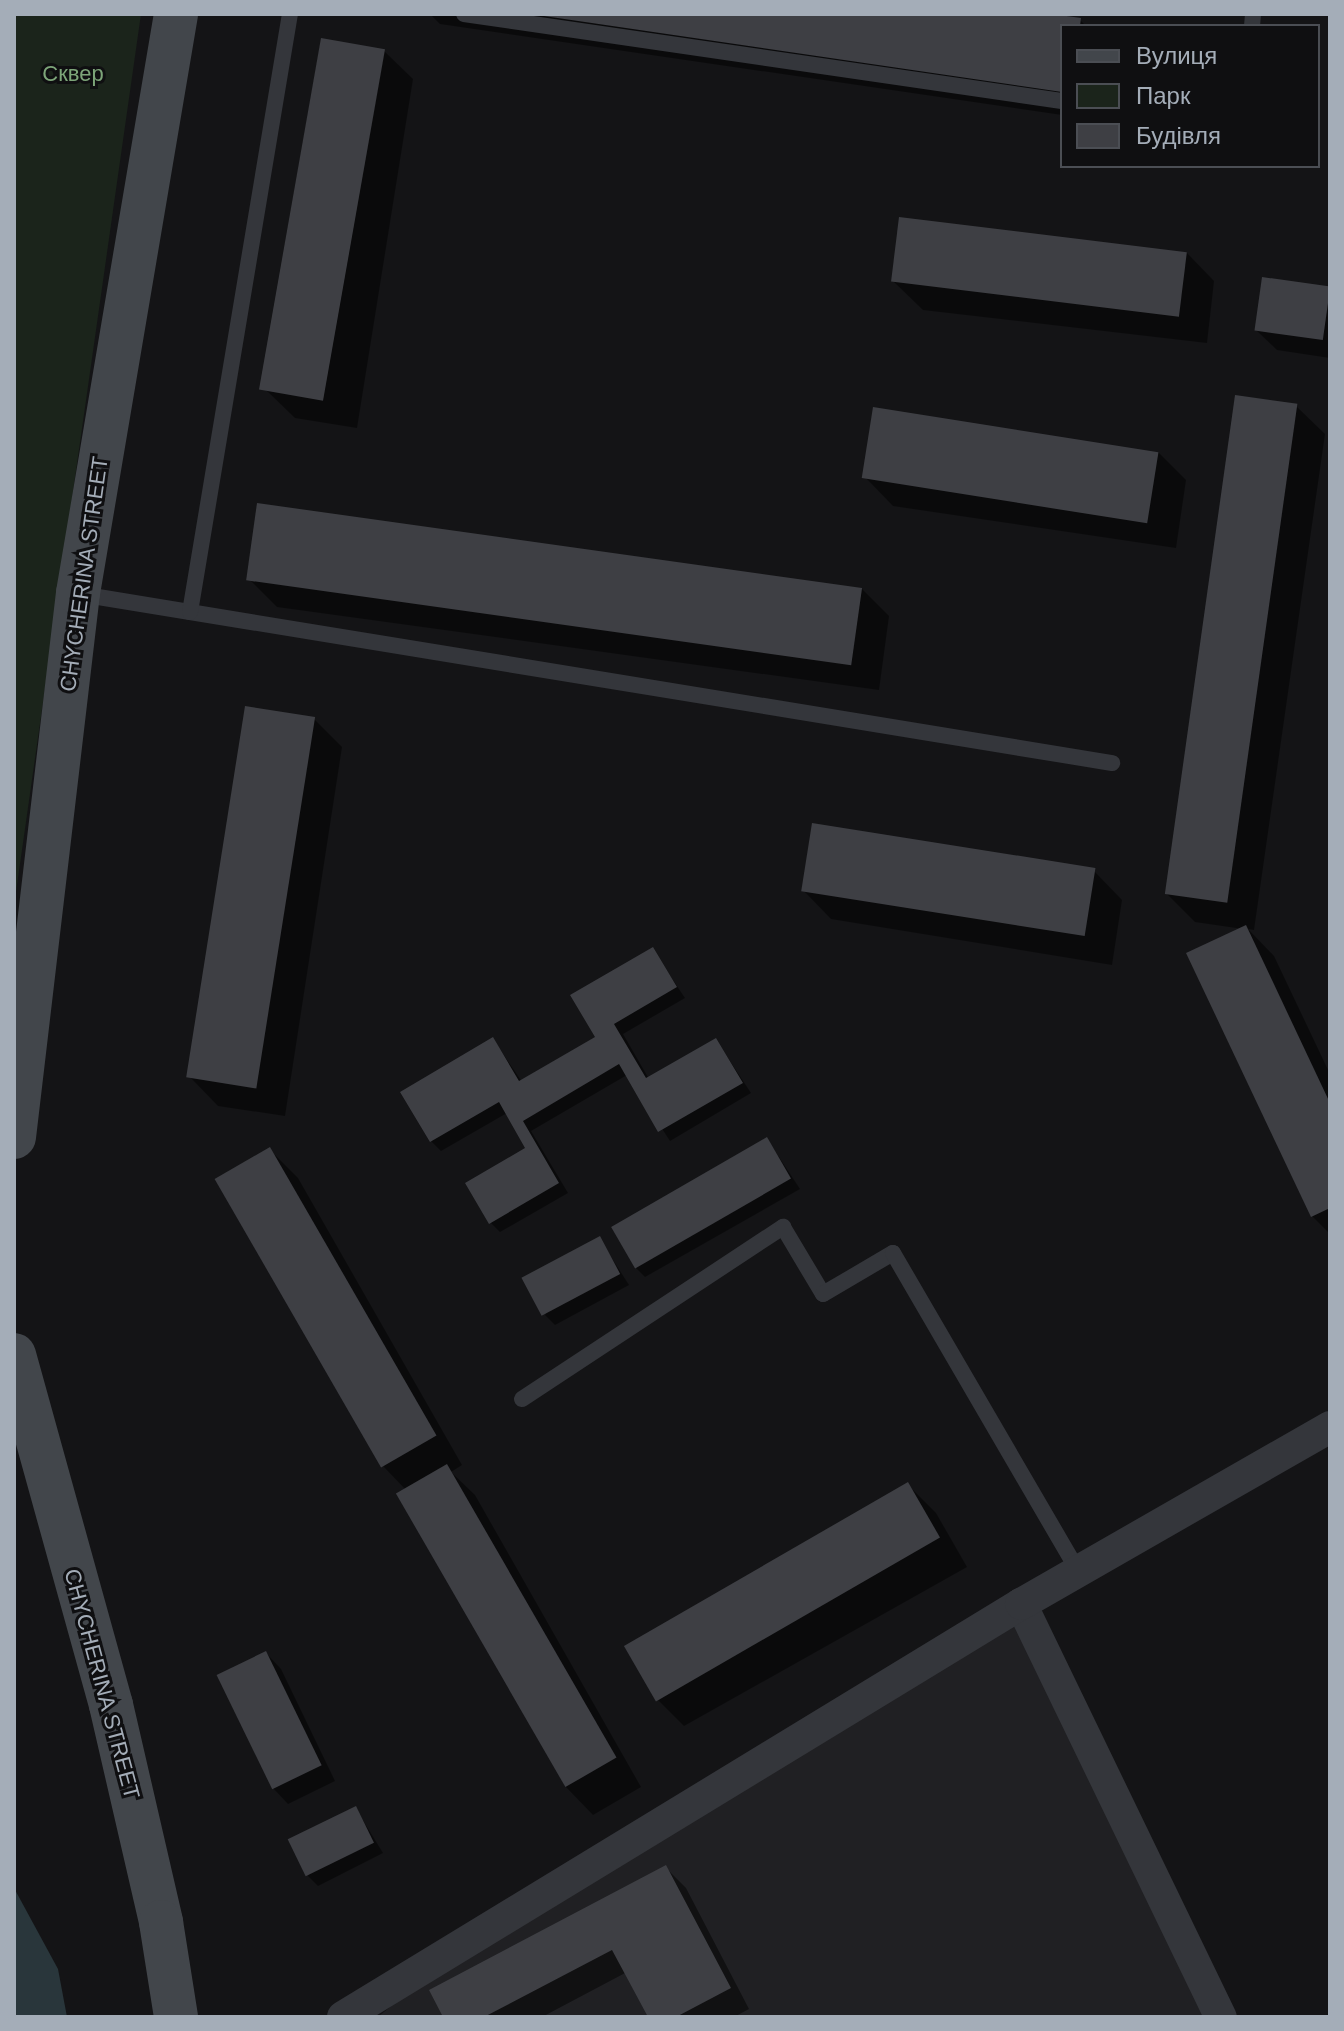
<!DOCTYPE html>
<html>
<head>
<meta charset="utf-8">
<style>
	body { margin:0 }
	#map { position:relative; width:1344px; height:2031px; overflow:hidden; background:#141416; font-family:Helvetica,sans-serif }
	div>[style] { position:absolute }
	.built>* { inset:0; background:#202023 }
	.green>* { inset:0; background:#1b241b }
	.water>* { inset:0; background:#29363b }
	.shadow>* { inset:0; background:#0007 }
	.building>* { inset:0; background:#3e3f44; transform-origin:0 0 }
	.lane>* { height:16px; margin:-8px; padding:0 8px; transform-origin:8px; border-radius:8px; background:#34363b }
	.street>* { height:32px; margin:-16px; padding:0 16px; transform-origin:16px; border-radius:16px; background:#34363b }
	.secondary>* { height:44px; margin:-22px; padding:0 22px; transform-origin:22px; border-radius:22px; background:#42464b }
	span { translate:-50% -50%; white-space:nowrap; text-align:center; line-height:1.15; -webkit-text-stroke:6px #0f0f11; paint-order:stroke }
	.park-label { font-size:22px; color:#7da579 }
	.street-label { font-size:22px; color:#a4adb8 }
	.frame { position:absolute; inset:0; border:16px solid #a4adb8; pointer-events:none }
	.legend { position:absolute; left:1060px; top:24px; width:260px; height:144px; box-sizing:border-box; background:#0f0f11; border:2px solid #4b4e54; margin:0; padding:10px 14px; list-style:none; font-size:24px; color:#a4adb8 }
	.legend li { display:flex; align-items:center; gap:16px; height:40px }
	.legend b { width:40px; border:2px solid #4b4e54 }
</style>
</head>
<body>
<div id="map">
	<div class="built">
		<div style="clip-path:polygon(1021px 1604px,1221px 2017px,378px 2017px,396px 2002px)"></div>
	</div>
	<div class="green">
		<div style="clip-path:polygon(14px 14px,141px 14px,14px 906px)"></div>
	</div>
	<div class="water">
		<div style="clip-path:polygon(14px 1888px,58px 1969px,67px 2017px,14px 2017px)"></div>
	</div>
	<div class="shadow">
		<div style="clip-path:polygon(430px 14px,1038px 14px,1080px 20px,1086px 26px,1062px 26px,1062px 115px,440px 24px)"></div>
		<div style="clip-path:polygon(384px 51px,413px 79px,357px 428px,295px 418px,266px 390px)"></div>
		<div style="clip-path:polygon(1186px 252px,1214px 281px,1207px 343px,923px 310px,894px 282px)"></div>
		<div style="clip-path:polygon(1330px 289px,1330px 358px,1277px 350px,1256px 330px)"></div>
		<div style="clip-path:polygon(1296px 406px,1325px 434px,1254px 930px,1248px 929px,1274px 956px,1330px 1074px,1330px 1234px,1312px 1216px,1243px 929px,1195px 922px,1167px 894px)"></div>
		<div style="clip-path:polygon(1158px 452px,1186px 480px,1176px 548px,893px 506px,865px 477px)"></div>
		<div style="clip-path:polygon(249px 579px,861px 588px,889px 616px,879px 690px,277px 607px)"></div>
		<div style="clip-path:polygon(314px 719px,342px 747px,285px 1116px,218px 1106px,190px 1077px)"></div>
		<div style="clip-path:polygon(1094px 871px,1122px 900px,1112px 965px,831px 919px,803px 890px)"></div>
		<div style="clip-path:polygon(652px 949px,685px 998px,623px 1034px,649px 1079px,716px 1040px,751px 1093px,670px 1141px,627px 1075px,531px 1131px,568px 1193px,500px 1232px,490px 1222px,528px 1149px,507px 1113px,441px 1151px,431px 1141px,493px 1039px,522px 1082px,598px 1038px)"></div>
		<div style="clip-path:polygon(767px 1139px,800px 1189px,645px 1277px,635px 1267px)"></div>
		<div style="clip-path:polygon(270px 1150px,298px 1178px,462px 1465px,451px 1472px,475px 1495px,641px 1787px,593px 1815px,565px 1786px,406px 1490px,383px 1466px)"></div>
		<div style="clip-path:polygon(599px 1238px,629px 1285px,555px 1325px,545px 1315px)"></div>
		<div style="clip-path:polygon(908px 1485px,936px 1513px,967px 1567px,684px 1726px,656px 1698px)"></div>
		<div style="clip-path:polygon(266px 1653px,281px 1669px,335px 1781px,288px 1804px,273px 1788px,219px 1676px)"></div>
		<div style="clip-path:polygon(356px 1809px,383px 1853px,318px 1886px,308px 1876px)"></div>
		<div style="clip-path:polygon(666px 1868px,686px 1888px,749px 2009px,734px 2017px,650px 2017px,627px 1972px,542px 2017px,446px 2017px)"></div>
	</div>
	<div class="building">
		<div style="clip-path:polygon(1052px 14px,1081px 18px,1080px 26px,1062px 26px,1062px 92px,544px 16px)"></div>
		<div style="left:321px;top:38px;width:65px;height:357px;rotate:10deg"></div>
		<div style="left:899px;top:217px;width:290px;height:65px;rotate:7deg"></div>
		<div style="left:1262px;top:277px;width:69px;height:54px;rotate:8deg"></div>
		<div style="left:1235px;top:395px;width:63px;height:504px;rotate:8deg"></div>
		<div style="left:873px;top:407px;width:289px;height:72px;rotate:9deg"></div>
		<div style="left:257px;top:503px;width:611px;height:78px;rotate:8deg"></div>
		<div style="left:245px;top:706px;width:71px;height:376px;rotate:9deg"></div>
		<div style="left:812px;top:823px;width:287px;height:69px;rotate:9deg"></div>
		<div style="clip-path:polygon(1246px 925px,1330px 1103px,1330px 1208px,1311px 1217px,1186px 953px)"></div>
		<div style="clip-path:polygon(653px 947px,677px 987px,614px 1024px,646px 1078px,716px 1038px,743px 1083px,658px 1132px,619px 1064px,523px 1121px,559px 1183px,489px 1224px,465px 1183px,525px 1148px,499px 1102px,430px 1142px,400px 1092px,493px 1037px,519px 1081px,595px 1037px,570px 995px)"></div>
		<div style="left:767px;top:1137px;width:48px;height:180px;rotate:60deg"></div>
		<div style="left:270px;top:1147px;width:333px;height:64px;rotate:60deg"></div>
		<div style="left:600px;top:1236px;width:43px;height:89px;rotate:62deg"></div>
		<div style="left:447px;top:1464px;width:339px;height:59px;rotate:60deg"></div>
		<div style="left:908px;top:1482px;width:64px;height:328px;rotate:60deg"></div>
		<div style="left:266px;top:1651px;width:127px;height:55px;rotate:64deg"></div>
		<div style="left:356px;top:1806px;width:41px;height:76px;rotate:64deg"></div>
		<div style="clip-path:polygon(666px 1865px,731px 1988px,676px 2017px,648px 2017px,612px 1950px,484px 2017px,443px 2017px,429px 1990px)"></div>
	</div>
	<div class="lane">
		<div style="left:464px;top:14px;width:604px;rotate:8.28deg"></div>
		<div style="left:1252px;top:26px;width:12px;rotate:-85deg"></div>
		<div style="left:80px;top:594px;width:1046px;rotate:9.3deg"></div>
		<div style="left:190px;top:612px;width:606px;rotate:-80.51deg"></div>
		<div style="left:522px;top:1399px;width:313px;rotate:-33.4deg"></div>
		<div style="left:783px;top:1227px;width:78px;rotate:59.2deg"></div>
		<div style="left:823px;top:1294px;width:81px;rotate:-30.4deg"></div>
		<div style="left:893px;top:1253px;width:368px;rotate:59.8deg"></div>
	</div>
	<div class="street">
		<div style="left:1021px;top:1604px;width:459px;rotate:64.2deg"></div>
		<div style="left:343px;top:2017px;width:794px;rotate:-31.35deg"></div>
		<div style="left:1021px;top:1604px;width:356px;rotate:-29.8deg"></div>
	</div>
	<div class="secondary">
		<div style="left:14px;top:1137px;width:548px;rotate:-83.29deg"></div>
		<div style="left:78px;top:593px;width:587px;rotate:-80.39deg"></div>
		<div style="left:14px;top:1355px;width:363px;rotate:74.5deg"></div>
		<div style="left:111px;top:1705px;width:223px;rotate:77deg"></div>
		<div style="left:161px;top:1922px;width:96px;rotate:81deg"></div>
	</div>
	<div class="park-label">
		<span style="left:73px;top:74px">Сквер</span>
	</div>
	<div class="street-label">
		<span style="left:84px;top:574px;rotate:-82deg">CHYCHERINA STREET</span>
		<span style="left:102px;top:1684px;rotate:75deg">CHYCHERINA STREET</span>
	</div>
	<div class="frame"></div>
	<ul class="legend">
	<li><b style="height:10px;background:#42464b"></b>Вулиця</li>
	<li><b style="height:22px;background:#1b241b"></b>Парк</li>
	<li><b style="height:22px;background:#3e3f44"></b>Будівля</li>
	</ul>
</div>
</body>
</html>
